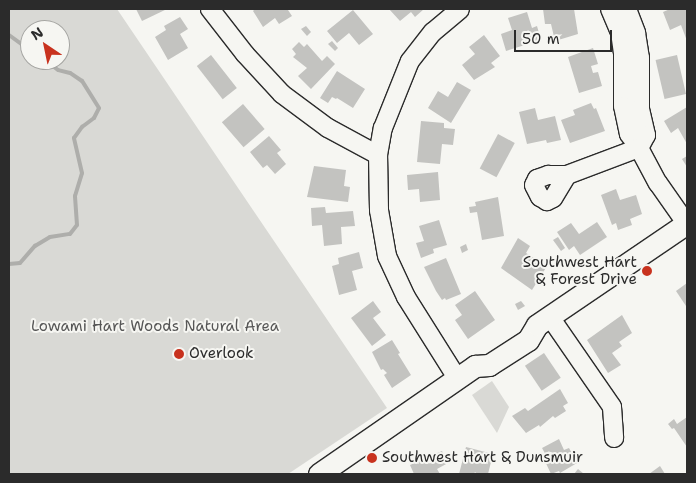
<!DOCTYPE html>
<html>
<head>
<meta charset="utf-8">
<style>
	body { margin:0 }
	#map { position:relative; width:696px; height:483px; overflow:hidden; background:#f6f6f2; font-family:"Shantell Sans",sans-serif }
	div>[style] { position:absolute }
	.green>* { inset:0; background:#d9d9d5 }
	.stream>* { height:4px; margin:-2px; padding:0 2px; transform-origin:2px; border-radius:2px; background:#aeaeab }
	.building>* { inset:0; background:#c3c3c0; transform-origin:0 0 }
	.roads { filter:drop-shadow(1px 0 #2b2b2b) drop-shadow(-1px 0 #2b2b2b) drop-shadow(0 1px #2b2b2b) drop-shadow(0 -1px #2b2b2b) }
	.minor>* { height:18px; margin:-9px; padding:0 9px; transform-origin:9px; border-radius:9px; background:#f6f6f2 }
	.major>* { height:21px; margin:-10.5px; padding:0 10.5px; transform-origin:10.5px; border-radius:10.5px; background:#f6f6f2 }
	.dots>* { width:14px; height:14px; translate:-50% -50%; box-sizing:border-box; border:2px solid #f6f6f2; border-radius:50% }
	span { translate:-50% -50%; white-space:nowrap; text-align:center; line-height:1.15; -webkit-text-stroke:4px #f6f6f2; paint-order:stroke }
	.poi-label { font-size:15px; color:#2b2b2b }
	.right { translate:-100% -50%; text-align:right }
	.left { translate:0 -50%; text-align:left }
	.park-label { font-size:15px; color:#565656 }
	.frame { position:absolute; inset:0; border:10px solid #2b2b2b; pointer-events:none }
	.north { position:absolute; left:20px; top:20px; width:50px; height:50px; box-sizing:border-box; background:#f6f6f2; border:1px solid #a5a5a2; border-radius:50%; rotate:326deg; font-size:14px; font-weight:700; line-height:20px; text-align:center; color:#2b2b2b }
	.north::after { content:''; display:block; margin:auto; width:18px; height:22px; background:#c8321e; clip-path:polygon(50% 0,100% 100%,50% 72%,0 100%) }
	.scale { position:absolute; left:514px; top:30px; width:98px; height:22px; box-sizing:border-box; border:2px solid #2b2b2b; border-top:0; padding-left:6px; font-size:15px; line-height:18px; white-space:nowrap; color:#2b2b2b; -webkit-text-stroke:4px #f6f6f2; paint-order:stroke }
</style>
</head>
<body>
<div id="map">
	<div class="green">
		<div style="clip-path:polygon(evenodd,9px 9px,117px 9px,387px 408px,288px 474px,9px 474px,9px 9px,30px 30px,60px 30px,60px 60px,30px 60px,30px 30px)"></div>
		<div style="clip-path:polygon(492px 381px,509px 407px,497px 433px,472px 395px)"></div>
	</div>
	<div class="stream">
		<div style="left:9px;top:35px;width:26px;rotate:36deg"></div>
		<div style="left:9px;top:264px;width:11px;rotate:-5deg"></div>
		<div style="left:20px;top:263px;width:23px;rotate:-49deg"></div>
		<div style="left:35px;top:246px;width:17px;rotate:-31deg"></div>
		<div style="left:50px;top:237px;width:20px;rotate:-9deg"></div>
		<div style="left:70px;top:234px;width:11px;rotate:-52deg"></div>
		<div style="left:77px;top:225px;width:29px;rotate:-94deg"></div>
		<div style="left:75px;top:196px;width:24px;rotate:-73deg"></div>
		<div style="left:82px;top:173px;width:36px;rotate:-103deg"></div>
		<div style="left:74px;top:138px;width:14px;rotate:-54deg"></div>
		<div style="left:82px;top:127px;width:15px;rotate:-37deg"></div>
		<div style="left:94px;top:118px;width:11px;rotate:-63deg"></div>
		<div style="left:99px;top:108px;width:32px;rotate:-122deg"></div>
		<div style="left:82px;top:81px;width:14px;rotate:-146deg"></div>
		<div style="left:70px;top:73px;width:12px;rotate:-166deg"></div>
		<div style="left:58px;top:70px;width:16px;rotate:-142deg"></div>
	</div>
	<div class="building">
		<div style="clip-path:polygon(136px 9px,167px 9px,142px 21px)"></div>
		<div style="clip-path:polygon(255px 9px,289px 9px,288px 10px,292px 16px,279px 24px,275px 18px,263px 27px,253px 11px)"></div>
		<div style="clip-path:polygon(389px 9px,424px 9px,415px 17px,411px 12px,400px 21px)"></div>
		<div style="clip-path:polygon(543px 9px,574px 9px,578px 34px,555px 41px,551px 24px,545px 24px)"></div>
		<div style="clip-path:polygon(670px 9px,687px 9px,687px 41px,681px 25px,670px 30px,663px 12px)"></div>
		<div style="clip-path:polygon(353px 10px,373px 34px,359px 45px,349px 33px,337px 43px,327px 31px)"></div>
		<div style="clip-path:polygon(527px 12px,532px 28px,537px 26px,541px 40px,506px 51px,501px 34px,512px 30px,508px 18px)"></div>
		<div style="clip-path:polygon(180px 17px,188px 29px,180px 34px,188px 48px,168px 60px,155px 37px,166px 30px,164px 26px)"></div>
		<div style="clip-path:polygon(306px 26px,311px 32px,307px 36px,301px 29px)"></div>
		<div style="clip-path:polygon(484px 35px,500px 56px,491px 63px,495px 67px,474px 80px,462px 65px,475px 54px,469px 47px)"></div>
		<div style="clip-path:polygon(332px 41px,338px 48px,335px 51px,328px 44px)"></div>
		<div style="clip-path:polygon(299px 42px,304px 47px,307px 44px,322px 61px,327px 56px,335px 64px,311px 89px,298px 76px,307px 68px,293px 57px,296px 54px,292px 49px)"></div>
		<div style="clip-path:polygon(593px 48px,598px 64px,591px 66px,593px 73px,598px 72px,602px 86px,579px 93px,568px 57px)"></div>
		<div style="left:211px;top:55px;width:42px;height:18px;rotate:52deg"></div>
		<div style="left:677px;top:55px;width:40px;height:22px;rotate:77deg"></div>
		<div style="clip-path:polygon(337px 71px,365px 89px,353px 108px,337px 98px,336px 99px,332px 97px,328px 103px,320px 98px)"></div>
		<div style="clip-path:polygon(457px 82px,471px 90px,451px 123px,428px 108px,438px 91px,448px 97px)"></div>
		<div style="clip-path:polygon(591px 103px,594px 109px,596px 108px,605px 131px,570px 143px,561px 120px,575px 115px,573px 110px)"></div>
		<div style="left:243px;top:104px;width:33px;height:28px;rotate:49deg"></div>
		<div style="clip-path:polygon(687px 107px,687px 144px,678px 128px,671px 133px,664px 121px)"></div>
		<div style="clip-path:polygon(535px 108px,538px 120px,555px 116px,561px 140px,547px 143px,546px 140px,527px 144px,519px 112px)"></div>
		<div style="clip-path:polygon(421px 121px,444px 123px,444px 128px,455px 129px,453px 145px,442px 144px,440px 164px,417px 162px)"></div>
		<div style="left:498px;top:134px;width:19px;height:39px;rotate:28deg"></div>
		<div style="clip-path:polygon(269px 136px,281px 150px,277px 153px,286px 164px,275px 174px,267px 165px,263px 168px,250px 152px)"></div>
		<div style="clip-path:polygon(687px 156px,687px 167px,682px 159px)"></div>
		<div style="clip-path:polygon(314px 166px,346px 170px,344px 186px,350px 187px,348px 202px,307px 197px)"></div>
		<div style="clip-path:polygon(438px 172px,440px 200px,420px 202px,419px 189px,408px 190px,407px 175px)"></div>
		<div style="clip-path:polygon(616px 189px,620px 200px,636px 195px,642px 214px,630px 219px,632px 225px,618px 230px,616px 223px,612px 225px,601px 195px)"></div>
		<div style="clip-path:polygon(498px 197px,504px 236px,482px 240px,477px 212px,470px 213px,469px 207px,476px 206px,475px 202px)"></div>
		<div style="clip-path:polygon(325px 207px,326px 213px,353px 211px,355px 226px,341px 227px,342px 244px,324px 246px,322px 225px,312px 226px,311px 208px)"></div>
		<div style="clip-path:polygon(439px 220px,447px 245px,433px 249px,434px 253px,421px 258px,416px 243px,424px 241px,419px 226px)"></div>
		<div style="clip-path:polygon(597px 222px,607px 237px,580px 255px,574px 246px,569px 250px,557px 232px,571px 223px,579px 234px)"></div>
		<div style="clip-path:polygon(558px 237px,565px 248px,561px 251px,553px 240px)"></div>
		<div style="clip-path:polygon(518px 238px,530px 246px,526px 253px,547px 266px,532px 290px,501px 268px)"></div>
		<div style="clip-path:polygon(466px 244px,468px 250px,462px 253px,460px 247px)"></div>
		<div style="clip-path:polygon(359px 252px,363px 268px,352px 271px,357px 290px,339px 295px,332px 266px,339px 264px,338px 258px)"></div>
		<div style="clip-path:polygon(446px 258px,461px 294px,446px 300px,445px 298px,442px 300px,436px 291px,424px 267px)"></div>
		<div style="clip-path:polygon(687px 283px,687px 305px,686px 306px,676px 291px)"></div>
		<div style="clip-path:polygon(475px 291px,495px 320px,468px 339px,455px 320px,462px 315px,455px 305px)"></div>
		<div style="clip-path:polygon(373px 301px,381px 312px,373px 318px,386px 335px,372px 346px,351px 318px)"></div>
		<div style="clip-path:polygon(521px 301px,525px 306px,518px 310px,515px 304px)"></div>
		<div style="clip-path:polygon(622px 315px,632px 333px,619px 342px,622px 346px,612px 353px,621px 365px,608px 373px,587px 340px)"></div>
		<div style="clip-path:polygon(392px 340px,400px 353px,398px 354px,411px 375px,392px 388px,384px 375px,387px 373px,383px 369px,381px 370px,372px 352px)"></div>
		<div style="left:544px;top:353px;width:30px;height:23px;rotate:56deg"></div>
		<div style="clip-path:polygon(560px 389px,568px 403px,563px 406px,566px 411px,555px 418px,553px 416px,540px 427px,539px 425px,526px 433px,512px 416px,525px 408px,528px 411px)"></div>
		<div style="clip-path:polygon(687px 417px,687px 447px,674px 428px,672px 429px,668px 424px,674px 419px,677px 424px)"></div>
		<div style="clip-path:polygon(559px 439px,564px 450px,569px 448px,577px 463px,560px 473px,559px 471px,551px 474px,544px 459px,547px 457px,542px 448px)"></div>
		<div style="clip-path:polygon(466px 447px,493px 454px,488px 474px,477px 474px,475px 472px,474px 474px,459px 474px)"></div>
		<div style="clip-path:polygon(442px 451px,448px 463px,437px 469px,440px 474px,414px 474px,410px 465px)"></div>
		<div style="clip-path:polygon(660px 466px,665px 474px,649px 474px)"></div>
		<div style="clip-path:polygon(578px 469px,584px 474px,574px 474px)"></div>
	</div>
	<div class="roads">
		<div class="minor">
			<div style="left:210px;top:9px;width:57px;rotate:52.1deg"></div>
			<div style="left:245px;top:54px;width:54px;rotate:47.2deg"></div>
			<div style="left:282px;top:94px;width:57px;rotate:36.5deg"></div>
			<div style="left:328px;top:128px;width:57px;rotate:28.4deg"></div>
			<div style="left:610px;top:9px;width:25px;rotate:67deg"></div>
			<div style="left:620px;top:32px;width:21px;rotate:82deg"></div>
			<div style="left:623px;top:53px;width:53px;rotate:90deg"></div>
			<div style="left:623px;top:106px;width:29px;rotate:78deg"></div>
			<div style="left:629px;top:134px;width:17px;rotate:54deg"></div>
			<div style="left:639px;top:148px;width:40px;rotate:62deg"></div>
			<div style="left:658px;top:183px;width:49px;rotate:55deg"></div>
			<div style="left:627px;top:9px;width:26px;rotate:69deg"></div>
			<div style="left:636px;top:33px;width:25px;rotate:81deg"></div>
			<div style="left:640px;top:58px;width:51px;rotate:90deg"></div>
			<div style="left:640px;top:109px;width:27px;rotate:77deg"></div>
			<div style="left:646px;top:135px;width:15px;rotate:118deg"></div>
			<div style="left:548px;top:175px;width:19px"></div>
			<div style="left:567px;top:175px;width:27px;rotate:121deg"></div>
			<div style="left:553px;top:198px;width:7px;rotate:153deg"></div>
			<div style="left:547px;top:201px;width:8px;rotate:-150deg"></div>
			<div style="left:540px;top:197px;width:13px;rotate:-117deg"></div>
			<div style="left:534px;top:185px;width:7px;rotate:-63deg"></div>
			<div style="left:537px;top:179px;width:12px;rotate:-20deg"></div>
			<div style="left:567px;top:175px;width:77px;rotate:-20.6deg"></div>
			<div style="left:550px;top:317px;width:109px;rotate:55.4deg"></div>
			<div style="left:612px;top:407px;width:31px;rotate:86deg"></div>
			<div style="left:457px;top:378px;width:96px;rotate:-122.2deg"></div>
			<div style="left:406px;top:297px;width:45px;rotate:-114.9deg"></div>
			<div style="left:387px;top:256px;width:47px;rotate:-99.9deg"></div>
			<div style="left:379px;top:210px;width:55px;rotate:-91deg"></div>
			<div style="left:378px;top:155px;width:27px;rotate:-80deg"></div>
			<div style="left:383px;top:128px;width:72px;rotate:-68.1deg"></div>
			<div style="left:410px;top:61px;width:37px;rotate:-52deg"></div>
			<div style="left:433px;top:32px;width:35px;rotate:-40deg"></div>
		</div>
		<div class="major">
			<div style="left:319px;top:474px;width:190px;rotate:-34.7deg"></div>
			<div style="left:475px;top:366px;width:14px;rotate:-4deg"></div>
			<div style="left:489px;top:365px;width:46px;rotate:-32.7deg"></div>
			<div style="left:528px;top:340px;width:17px;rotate:-59deg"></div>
			<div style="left:537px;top:325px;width:181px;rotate:-34.2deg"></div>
		</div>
	</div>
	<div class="dots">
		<div style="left:647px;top:271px;background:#c8321e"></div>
		<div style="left:179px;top:354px;background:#c8321e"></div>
		<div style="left:372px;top:458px;background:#c8321e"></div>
	</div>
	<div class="poi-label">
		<span class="right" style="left:637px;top:271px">Southwest Hart<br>&amp; Forest Drive</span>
		<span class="left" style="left:189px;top:354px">Overlook</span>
		<span class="left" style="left:382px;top:458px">Southwest Hart &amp; Dunsmuir</span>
	</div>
	<div class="park-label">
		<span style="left:155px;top:327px">Lowami Hart Woods Natural Area</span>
	</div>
	<div class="frame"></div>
	<div class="north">N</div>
	<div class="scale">50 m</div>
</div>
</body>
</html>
